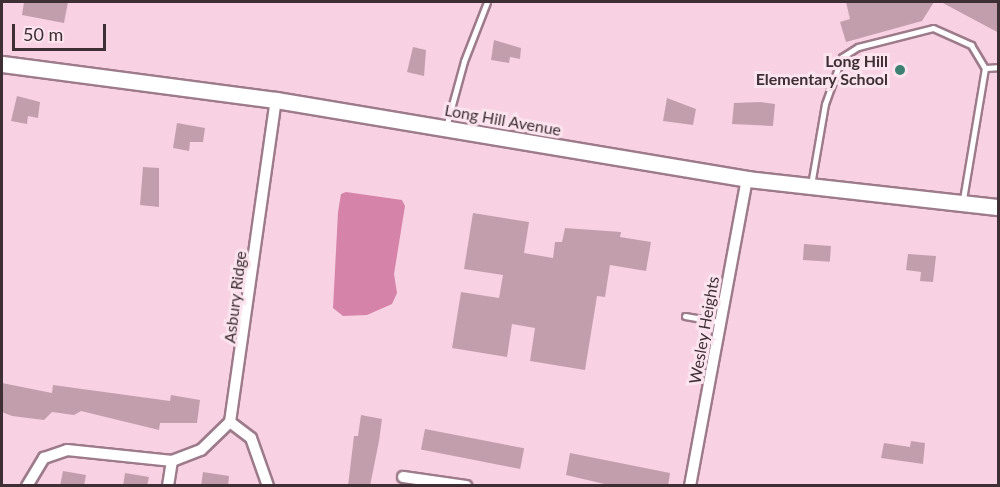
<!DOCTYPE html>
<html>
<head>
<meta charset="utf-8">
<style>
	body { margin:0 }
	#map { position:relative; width:1000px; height:487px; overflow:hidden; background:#f8d2e2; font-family:Lato,sans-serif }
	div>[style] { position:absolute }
	.water>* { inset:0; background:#d583a9 }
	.building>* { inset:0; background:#c29ead; transform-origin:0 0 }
	.roads { filter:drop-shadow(2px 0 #9d7b8a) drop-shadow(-2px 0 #9d7b8a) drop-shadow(0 2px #9d7b8a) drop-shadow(0 -2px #9d7b8a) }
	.lane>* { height:5px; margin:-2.5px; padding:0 2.5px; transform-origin:2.5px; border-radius:2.5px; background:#fff }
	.street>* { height:10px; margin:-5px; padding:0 5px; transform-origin:5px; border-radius:5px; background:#fff }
	.secondary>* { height:15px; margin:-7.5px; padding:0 7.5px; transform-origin:7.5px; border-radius:7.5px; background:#fff }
	.dots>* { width:16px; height:16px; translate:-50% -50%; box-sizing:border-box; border:3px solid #fbe4ed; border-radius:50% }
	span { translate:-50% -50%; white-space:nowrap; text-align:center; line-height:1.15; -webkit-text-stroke:6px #fbe4ed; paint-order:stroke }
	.poi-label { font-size:16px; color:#3e2f35; font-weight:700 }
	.right { translate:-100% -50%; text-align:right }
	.street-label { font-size:16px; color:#3e2f35 }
	.frame { position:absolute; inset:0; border:3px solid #3e2f35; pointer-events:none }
	.scale { position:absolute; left:12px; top:24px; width:94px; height:27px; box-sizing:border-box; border:3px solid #3e2f35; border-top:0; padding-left:8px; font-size:18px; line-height:21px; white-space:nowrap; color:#3e2f35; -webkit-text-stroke:4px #fbe4ed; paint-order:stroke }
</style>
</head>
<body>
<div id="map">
	<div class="water">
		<div style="clip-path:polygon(346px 192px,402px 200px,405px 206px,394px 274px,397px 293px,392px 304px,367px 315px,343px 316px,333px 308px,338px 212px,341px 194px)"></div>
	</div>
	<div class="building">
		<div style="clip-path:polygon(24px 2px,68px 2px,64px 23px,22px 15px)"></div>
		<div style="clip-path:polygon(846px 2px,934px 2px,922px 21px,846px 42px,840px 22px,850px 19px)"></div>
		<div style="clip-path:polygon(941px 2px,999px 2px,999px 33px)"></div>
		<div style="clip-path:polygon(494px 40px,521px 48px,520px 59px,510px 57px,509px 63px,491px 60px)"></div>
		<div style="clip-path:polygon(413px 47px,426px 50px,424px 76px,407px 72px)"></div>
		<div style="clip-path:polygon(17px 96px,40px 102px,38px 118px,28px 116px,27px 124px,11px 121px)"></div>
		<div style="clip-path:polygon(667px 98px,696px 109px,693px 125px,663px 121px)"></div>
		<div style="clip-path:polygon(760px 102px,775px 104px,773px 126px,732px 124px,734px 103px)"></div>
		<div style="clip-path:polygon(177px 123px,205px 128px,203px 142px,190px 142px,189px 151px,173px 148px)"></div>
		<div style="clip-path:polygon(143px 167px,159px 168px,159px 207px,140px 205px)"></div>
		<div style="clip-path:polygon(473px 213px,529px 222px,524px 253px,553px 258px,555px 242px,562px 242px,565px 228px,621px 232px,620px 237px,651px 242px,646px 271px,610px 265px,605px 297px,597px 296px,585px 370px,530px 361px,535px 328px,512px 324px,507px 357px,452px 348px,461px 292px,499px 298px,503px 275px,464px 269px)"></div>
		<div style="left:804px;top:244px;width:27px;height:16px;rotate:4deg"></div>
		<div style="clip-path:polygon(908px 254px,936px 256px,933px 282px,920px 281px,921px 272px,906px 270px)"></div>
		<div style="clip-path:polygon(2px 383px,52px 393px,53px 385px,170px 401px,171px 395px,200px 400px,197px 423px,160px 423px,159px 430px,81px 411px,74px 415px,52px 412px,44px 420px,12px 416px,2px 412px)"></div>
		<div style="clip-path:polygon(361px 415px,382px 419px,379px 441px,370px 486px,348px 486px,354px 436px,358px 436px)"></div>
		<div style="left:425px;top:429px;width:101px;height:21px;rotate:11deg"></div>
		<div style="clip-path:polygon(911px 441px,925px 443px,923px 464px,881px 458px,884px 443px,910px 447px)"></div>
		<div style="clip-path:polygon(570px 453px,670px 473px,668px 486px,613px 486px,566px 475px)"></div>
		<div style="clip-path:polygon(63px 471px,86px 475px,84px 486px,60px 486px)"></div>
		<div style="clip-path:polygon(203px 472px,229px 476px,228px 486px,201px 486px)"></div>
		<div style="clip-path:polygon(125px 473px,149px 477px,147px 486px,123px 486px)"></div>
	</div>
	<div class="roads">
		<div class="lane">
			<div style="left:985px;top:68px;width:13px;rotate:-4deg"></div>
			<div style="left:446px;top:127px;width:68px;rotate:-74.7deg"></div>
			<div style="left:464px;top:61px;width:63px;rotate:-68.7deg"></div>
			<div style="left:811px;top:185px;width:82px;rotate:-80.2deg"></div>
			<div style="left:825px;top:104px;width:50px;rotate:-70.1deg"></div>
			<div style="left:842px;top:57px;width:19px;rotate:-32deg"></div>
			<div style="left:858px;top:47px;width:77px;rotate:-14.2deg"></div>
			<div style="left:933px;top:28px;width:42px;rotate:24.1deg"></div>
			<div style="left:971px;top:45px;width:27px;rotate:59deg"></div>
			<div style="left:985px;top:68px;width:134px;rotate:99.5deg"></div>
			<div style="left:685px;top:316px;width:36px;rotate:10deg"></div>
		</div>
		<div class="street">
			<div style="left:403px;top:477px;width:64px;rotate:8.1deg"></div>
			<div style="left:27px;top:486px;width:33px;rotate:-59deg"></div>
			<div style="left:44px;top:458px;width:24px;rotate:-19deg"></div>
			<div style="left:67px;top:450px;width:106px;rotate:6deg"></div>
			<div style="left:172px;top:461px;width:31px;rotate:-21deg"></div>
			<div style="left:201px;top:450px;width:40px;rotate:-44deg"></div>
			<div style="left:168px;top:486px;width:25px;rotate:-81deg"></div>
			<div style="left:268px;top:486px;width:51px;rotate:-109.5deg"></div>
			<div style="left:251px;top:438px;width:26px;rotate:-143deg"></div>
			<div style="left:230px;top:422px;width:325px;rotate:-81.9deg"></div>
			<div style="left:690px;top:486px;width:312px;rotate:-79.5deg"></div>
		</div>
		<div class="secondary">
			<div style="left:2px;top:64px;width:276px;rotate:7.5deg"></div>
			<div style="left:276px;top:100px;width:478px;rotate:9.5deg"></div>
			<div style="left:747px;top:179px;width:253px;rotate:6.4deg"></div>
		</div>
	</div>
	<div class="dots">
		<div style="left:900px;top:70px;background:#3d8071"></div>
	</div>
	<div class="poi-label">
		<span class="right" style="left:888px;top:70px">Long Hill<br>Elementary School</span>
	</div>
	<div class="street-label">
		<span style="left:503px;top:120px;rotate:10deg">Long Hill Avenue</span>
		<span style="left:235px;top:297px;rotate:-83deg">Asbury Ridge</span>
		<span style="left:704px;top:330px;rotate:-80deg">Wesley Heights</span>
	</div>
	<div class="frame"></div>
	<div class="scale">50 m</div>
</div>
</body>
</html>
